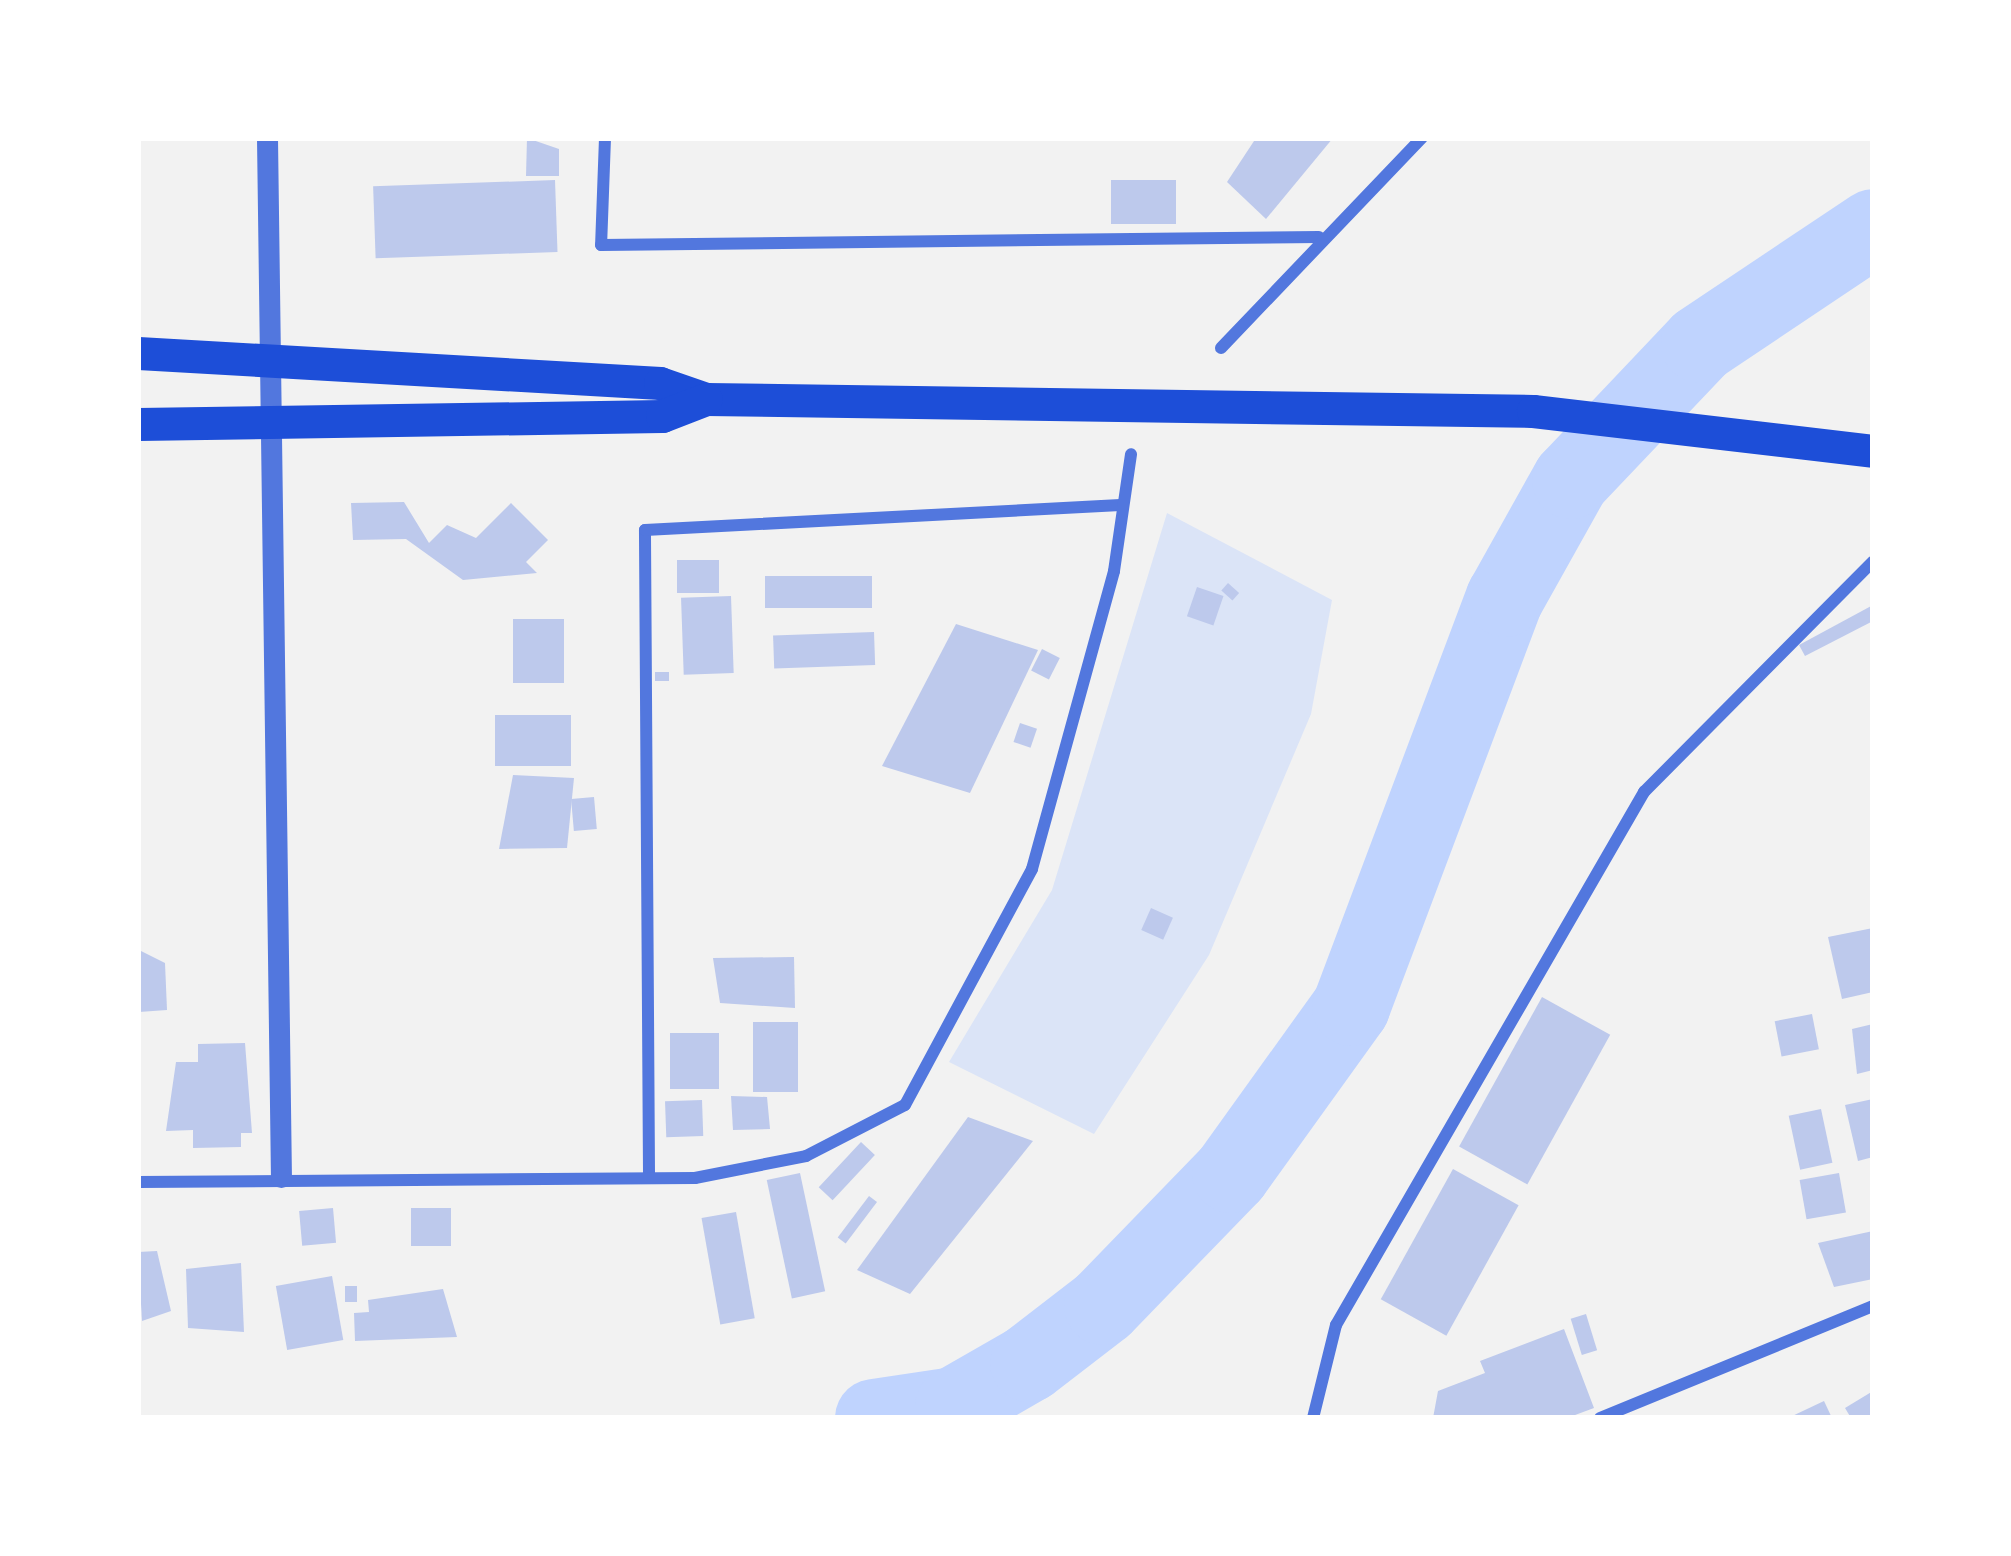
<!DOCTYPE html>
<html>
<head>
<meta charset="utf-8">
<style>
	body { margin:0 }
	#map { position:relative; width:2011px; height:1556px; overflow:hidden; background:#f2f2f2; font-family:"Archivo Narrow",sans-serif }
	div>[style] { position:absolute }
	.green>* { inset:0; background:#dbe4f7 }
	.river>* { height:78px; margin:-39px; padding:0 39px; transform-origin:39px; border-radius:39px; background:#bfd3fe }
	.building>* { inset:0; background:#bdc9ec; transform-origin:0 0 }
	.minor>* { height:12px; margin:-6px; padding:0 6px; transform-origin:6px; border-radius:6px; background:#5277de }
	.tertiary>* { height:21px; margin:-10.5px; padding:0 10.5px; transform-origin:10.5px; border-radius:10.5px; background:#5277de }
	.trunk>* { height:33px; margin:-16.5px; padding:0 16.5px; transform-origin:16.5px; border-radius:16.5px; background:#1d4ed8 }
	span { translate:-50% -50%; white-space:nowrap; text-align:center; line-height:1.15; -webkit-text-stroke:9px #fff; paint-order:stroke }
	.frame { position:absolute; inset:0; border:141px solid #fff; pointer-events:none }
</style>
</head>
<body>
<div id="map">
	<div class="green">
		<div style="clip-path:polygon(1167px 513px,1332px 600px,1311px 714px,1209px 955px,1094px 1134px,949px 1062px,1052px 890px)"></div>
	</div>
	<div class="river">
		<div style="left:874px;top:1418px;width:81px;rotate:-8.5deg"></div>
		<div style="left:954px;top:1406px;width:86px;rotate:-29.8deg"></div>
		<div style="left:1029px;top:1363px;width:93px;rotate:-37.6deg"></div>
		<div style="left:1103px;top:1306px;width:184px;rotate:-45.9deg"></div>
		<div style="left:1231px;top:1174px;width:206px;rotate:-54.3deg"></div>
		<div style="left:1351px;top:1007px;width:437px;rotate:-69.4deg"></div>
		<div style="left:1505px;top:598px;width:135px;rotate:-60.8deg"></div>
		<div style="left:1571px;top:480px;width:187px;rotate:-46.5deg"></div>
		<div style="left:1700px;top:344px;width:208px;rotate:-33.8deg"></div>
	</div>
	<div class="building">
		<div style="clip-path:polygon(527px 138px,559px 149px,559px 176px,526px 176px)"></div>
		<div style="clip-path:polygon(1256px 138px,1333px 138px,1266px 219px,1227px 182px)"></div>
		<div style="left:555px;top:180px;width:72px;height:182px;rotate:88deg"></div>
		<div style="left:1111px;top:180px;width:65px;height:44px"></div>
		<div style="clip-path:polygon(404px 502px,429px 543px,447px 525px,476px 538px,511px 503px,548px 540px,526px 562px,537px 573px,463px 580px,406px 539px,353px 540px,351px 503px)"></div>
		<div style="left:719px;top:560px;width:33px;height:42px;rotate:90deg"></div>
		<div style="left:872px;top:576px;width:32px;height:107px;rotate:90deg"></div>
		<div style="left:1228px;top:583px;width:15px;height:10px;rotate:42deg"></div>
		<div style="left:1197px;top:587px;width:28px;height:31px;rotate:19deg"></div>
		<div style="left:731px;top:596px;width:77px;height:50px;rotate:88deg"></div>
		<div style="clip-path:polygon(1873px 605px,1873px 621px,1805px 656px,1799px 645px)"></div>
		<div style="left:513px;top:619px;width:51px;height:64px"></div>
		<div style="clip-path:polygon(956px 624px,1038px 650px,970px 793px,882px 766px)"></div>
		<div style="left:874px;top:632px;width:33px;height:101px;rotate:88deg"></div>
		<div style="left:1042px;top:649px;width:20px;height:24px;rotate:27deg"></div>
		<div style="left:655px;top:672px;width:14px;height:9px"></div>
		<div style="left:495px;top:715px;width:76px;height:51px"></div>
		<div style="left:1020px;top:723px;width:18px;height:20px;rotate:19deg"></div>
		<div style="clip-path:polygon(513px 775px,574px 778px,567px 848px,499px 849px)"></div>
		<div style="left:594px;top:797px;width:32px;height:23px;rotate:85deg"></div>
		<div style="left:1151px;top:908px;width:24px;height:24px;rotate:24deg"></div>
		<div style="clip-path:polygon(1873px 928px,1873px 992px,1842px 999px,1828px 937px)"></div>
		<div style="clip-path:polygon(139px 950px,165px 963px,167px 1010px,139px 1012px)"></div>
		<div style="clip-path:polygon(794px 957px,795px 1008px,720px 1003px,713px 958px)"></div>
		<div style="left:1542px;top:997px;width:78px;height:171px;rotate:29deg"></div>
		<div style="left:1812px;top:1014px;width:36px;height:38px;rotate:79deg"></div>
		<div style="left:753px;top:1022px;width:45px;height:70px"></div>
		<div style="clip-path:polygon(1873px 1024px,1873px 1070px,1857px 1074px,1852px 1029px)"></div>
		<div style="left:670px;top:1033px;width:49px;height:56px"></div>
		<div style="clip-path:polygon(245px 1043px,252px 1133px,241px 1133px,241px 1147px,193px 1148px,193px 1130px,166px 1131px,176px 1062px,198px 1062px,198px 1044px)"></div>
		<div style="clip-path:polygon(731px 1096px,767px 1097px,770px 1129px,733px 1130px)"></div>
		<div style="clip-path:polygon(1873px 1099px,1873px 1157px,1858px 1161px,1845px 1105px)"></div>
		<div style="left:702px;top:1100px;width:36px;height:37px;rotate:88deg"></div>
		<div style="left:1821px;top:1109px;width:55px;height:33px;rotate:78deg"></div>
		<div style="clip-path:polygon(968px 1117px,1033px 1141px,910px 1294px,857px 1270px)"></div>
		<div style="left:861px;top:1142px;width:19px;height:62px;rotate:43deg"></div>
		<div style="left:1453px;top:1169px;width:75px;height:149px;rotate:29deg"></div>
		<div style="left:800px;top:1173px;width:121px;height:34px;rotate:78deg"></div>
		<div style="left:1839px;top:1173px;width:40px;height:40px;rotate:80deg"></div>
		<div style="left:869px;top:1196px;width:10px;height:52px;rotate:37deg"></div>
		<div style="left:333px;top:1208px;width:35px;height:34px;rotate:85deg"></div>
		<div style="left:411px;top:1208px;width:40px;height:38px"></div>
		<div style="left:736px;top:1212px;width:108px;height:35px;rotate:80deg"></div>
		<div style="clip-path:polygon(1873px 1231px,1873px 1279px,1834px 1287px,1818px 1243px)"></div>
		<div style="clip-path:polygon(157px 1251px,171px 1311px,142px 1321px,138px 1252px)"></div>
		<div style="clip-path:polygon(241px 1263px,244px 1332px,188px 1328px,186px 1269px)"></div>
		<div style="left:332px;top:1276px;width:65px;height:57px;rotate:80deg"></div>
		<div style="left:357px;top:1286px;width:16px;height:12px;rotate:90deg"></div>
		<div style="clip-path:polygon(443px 1289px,457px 1337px,355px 1341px,354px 1313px,369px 1312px,368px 1300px)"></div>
		<div style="left:1586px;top:1314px;width:38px;height:16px;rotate:73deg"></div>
		<div style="clip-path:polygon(1564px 1329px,1594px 1408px,1567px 1418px,1433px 1418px,1438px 1391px,1485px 1373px,1480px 1361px)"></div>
		<div style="clip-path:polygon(1873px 1391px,1873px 1418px,1851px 1418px,1845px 1408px)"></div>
		<div style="clip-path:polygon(1824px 1401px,1832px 1418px,1788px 1418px)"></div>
	</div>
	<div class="minor">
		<div style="left:605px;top:138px;width:107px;rotate:92.1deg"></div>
		<div style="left:601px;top:245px;width:718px;rotate:-0.64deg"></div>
		<div style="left:1221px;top:348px;width:291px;rotate:-46.3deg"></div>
		<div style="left:649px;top:1173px;width:643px;rotate:-90.36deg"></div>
		<div style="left:645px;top:530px;width:476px;rotate:-3deg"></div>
		<div style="left:138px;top:1182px;width:557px;rotate:-0.41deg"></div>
		<div style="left:695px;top:1178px;width:113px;rotate:-11.2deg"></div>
		<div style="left:806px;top:1156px;width:111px;rotate:-27.3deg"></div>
		<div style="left:905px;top:1105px;width:268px;rotate:-61.7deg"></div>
		<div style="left:1032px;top:869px;width:309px;rotate:-74.6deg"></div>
		<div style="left:1114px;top:571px;width:118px;rotate:-81.7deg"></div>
		<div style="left:1313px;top:1418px;width:96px;rotate:-76.1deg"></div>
		<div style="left:1336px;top:1325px;width:616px;rotate:-59.98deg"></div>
		<div style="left:1644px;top:792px;width:325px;rotate:-45.2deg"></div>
		<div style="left:1600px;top:1418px;width:295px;rotate:-22.3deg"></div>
	</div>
	<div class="tertiary">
		<div style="left:267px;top:138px;width:1039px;rotate:89.23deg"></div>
	</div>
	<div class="trunk">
		<div style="left:138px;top:353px;width:523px;rotate:3.29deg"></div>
		<div style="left:660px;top:383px;width:49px;rotate:19.2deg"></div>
		<div style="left:706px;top:399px;width:827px;rotate:0.83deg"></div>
		<div style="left:1533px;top:411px;width:342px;rotate:6.7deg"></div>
		<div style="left:138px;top:424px;width:524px;rotate:-0.87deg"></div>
		<div style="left:662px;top:416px;width:47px;rotate:-21.1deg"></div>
	</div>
	<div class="frame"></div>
</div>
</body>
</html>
